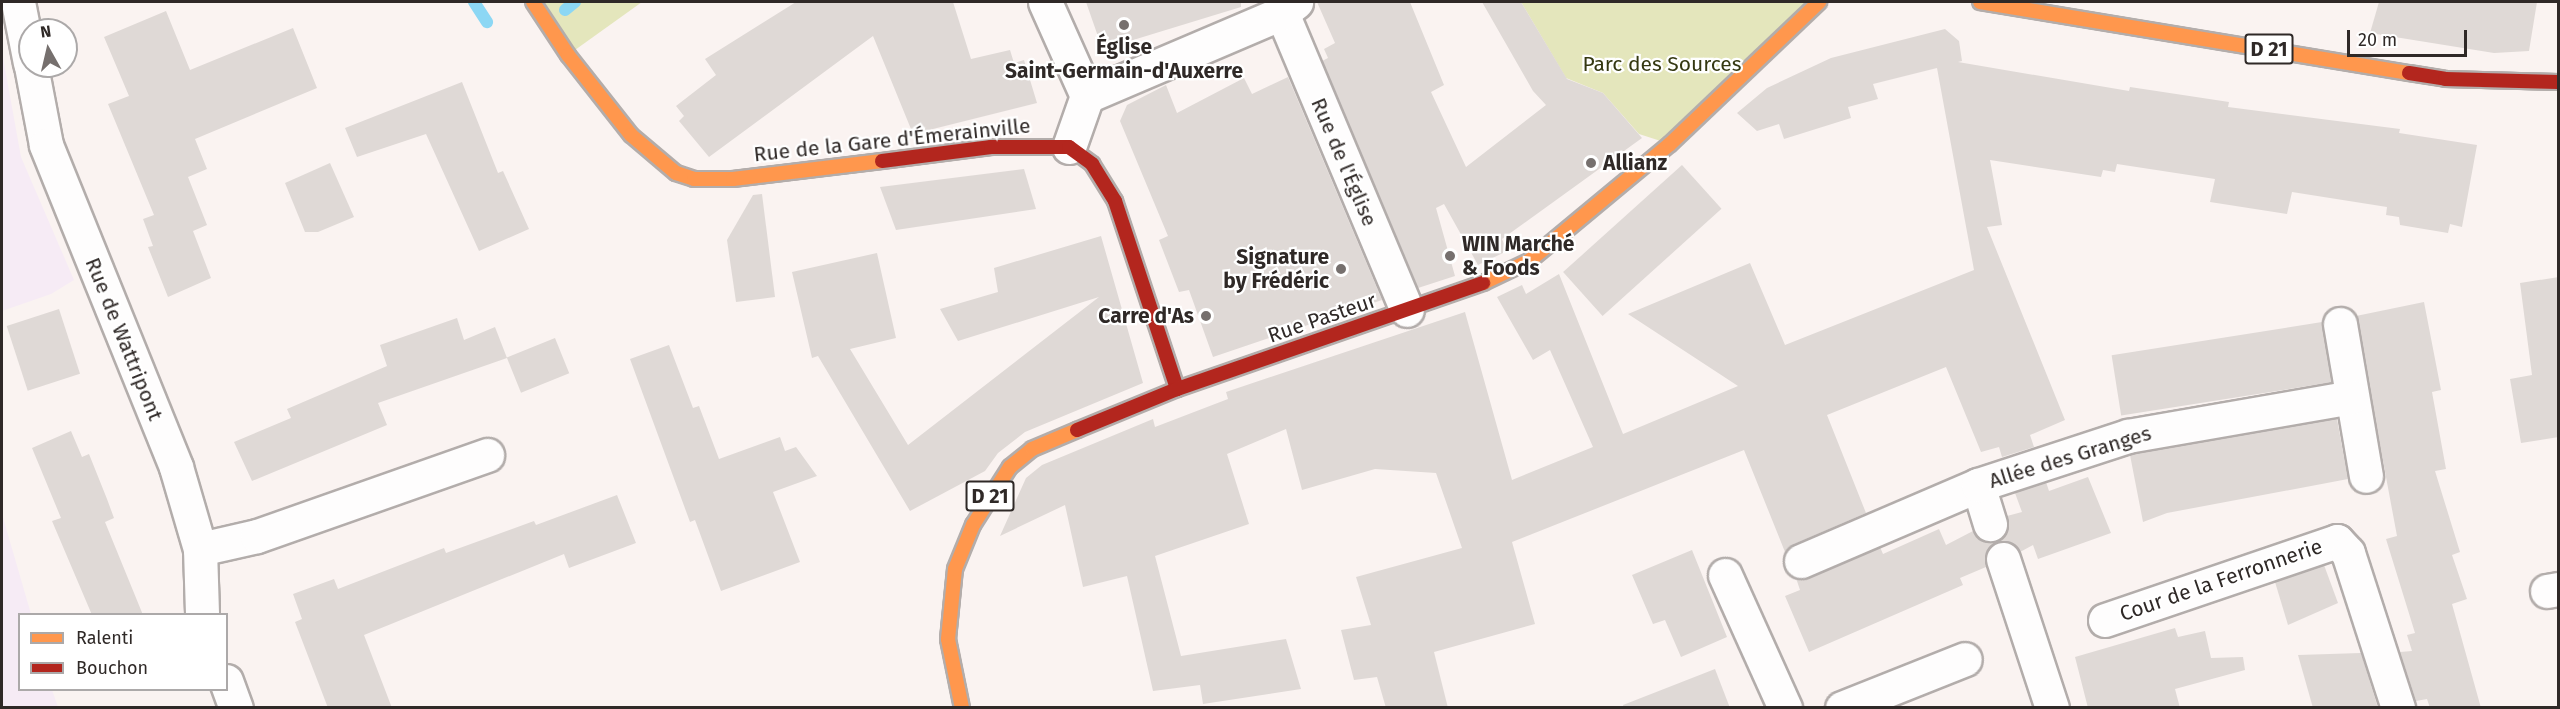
<!DOCTYPE html>
<html>
<head>
<meta charset="utf-8">
<style>
	body { margin:0 }
	#map { position:relative; width:2560px; height:709px; overflow:hidden; background:#faf3f1; font-family:"Fira Sans",sans-serif }
	div>[style] { position:absolute }
	.industrial>* { inset:0; background:#f6ebf5 }
	.green>* { inset:0; background:#e4e6bc }
	.stream>* { height:12px; margin:-6px; padding:0 6px; transform-origin:6px; border-radius:6px; background:#8cd7f4 }
	.building>* { inset:0; background:#dfd9d6; transform-origin:0 0 }
	.roads { filter:drop-shadow(2px 0 #b3adab) drop-shadow(-2px 0 #b3adab) drop-shadow(0 2px #b3adab) drop-shadow(0 -2px #b3adab) }
	.street>* { height:33px; margin:-16.5px; padding:0 16.5px; transform-origin:16.5px; border-radius:16.5px; background:#fefdfd }
	.slow>* { height:14px; margin:-7px; padding:0 7px; transform-origin:7px; border-radius:7px; background:#ff974d }
	.jam>* { height:14px; margin:-7px; padding:0 7px; transform-origin:7px; border-radius:7px; background:#b3261e }
	.dots>* { width:16px; height:16px; translate:-50% -50%; box-sizing:border-box; border:3px solid #fff; border-radius:50% }
	span { translate:-50% -50%; white-space:nowrap; text-align:center; line-height:1.15; -webkit-text-stroke:4.5px #fff; paint-order:stroke }
	.shield-label span { padding:2px 4px; background:#fff; border:2px solid; border-radius:4px; -webkit-text-stroke-width:0 }
	.shield-label { font-size:20px; color:#2f2927; font-weight:700 }
	.poi-label { font-size:21px; color:#2f2927; font-weight:700 }
	.left { translate:0 -50%; text-align:left }
	.right { translate:-100% -50%; text-align:right }
	.park-label { font-size:21px; color:#343811 }
	.street-label { font-size:21px; color:#2f2927 }
	.frame { position:absolute; inset:0; border:3px solid #2f2927; pointer-events:none }
	.legend { position:absolute; left:18px; top:613px; width:210px; height:78px; box-sizing:border-box; background:#fff; border:2px solid #aca9a9; margin:0; padding:8px 10px; list-style:none; font-size:18px; color:#2f2927 }
	.legend li { display:flex; align-items:center; gap:12px; height:30px }
	.legend b { width:30px; border:2px solid #aca9a9 }
	.north { position:absolute; left:18px; top:18px; width:60px; height:60px; box-sizing:border-box; background:#fff; border:2px solid #aca9a9; border-radius:50%; rotate:352deg; font-size:16px; font-weight:700; line-height:24px; text-align:center; color:#2f2927 }
	.north::after { content:''; display:block; margin:auto; width:21px; height:27px; background:#76706e; clip-path:polygon(50% 0,100% 100%,50% 72%,0 100%) }
	.scale { position:absolute; left:2347px; top:30px; width:120px; height:27px; box-sizing:border-box; border:3px solid #2f2927; border-top:0; padding-left:8px; font-size:18px; line-height:21px; white-space:nowrap; color:#2f2927; -webkit-text-stroke:4px #fff; paint-order:stroke }
</style>
</head>
<body>
<div id="map">
	<div class="industrial">
		<div style="clip-path:polygon(2px 52px,21px 157px,74px 280px,51px 294px,2px 311px)"></div>
		<div style="clip-path:polygon(2px 514px,31px 614px,20px 614px,20px 690px,52px 690px,58px 707px,2px 707px)"></div>
	</div>
	<div class="green">
		<div style="clip-path:polygon(534px 2px,642px 2px,568px 55px)"></div>
		<div style="clip-path:polygon(1521px 2px,1819px 2px,1670px 144px,1639px 134px,1603px 93px,1566px 78px)"></div>
	</div>
	<div class="stream">
		<div style="left:474px;top:2px;width:24px;rotate:57deg"></div>
		<div style="left:565px;top:10px;width:13px;rotate:-39deg"></div>
	</div>
	<div class="building">
		<div style="clip-path:polygon(796px 2px,953px 2px,971px 59px,1010px 50px,1014px 63px,1024px 60px,1037px 103px,913px 134px,873px 36px,709px 157px,679px 121px,684px 116px,676px 106px,716px 75px,705px 59px)"></div>
		<div style="clip-path:polygon(1086px 2px,1241px 2px,1241px 7px,1107px 48px,1101px 45px)"></div>
		<div style="clip-path:polygon(1317px 2px,1410px 2px,1444px 85px,1431px 92px,1466px 167px,1546px 105px,1533px 91px,1482px 2px,1521px 2px,1567px 79px,1603px 93px,1642px 138px,1502px 239px,1507px 251px,1478px 265px,1444px 204px,1436px 208px,1455px 276px,1418px 288px,1322px 61px,1328px 58px,1324px 49px,1335px 43px)"></div>
		<div style="clip-path:polygon(2379px 2px,2537px 2px,2529px 51px,2494px 53px,2370px 33px)"></div>
		<div style="clip-path:polygon(166px 11px,190px 70px,293px 28px,317px 88px,195px 139px,207px 169px,188px 177px,207px 225px,193px 231px,211px 278px,168px 297px,148px 247px,153px 246px,143px 219px,154px 215px,108px 104px,129px 96px,104px 37px)"></div>
		<div style="clip-path:polygon(1945px 29px,1959px 41px,1962px 61px,1958px 62px,2129px 91px,2130px 87px,2229px 102px,2228px 107px,2400px 129px,2399px 133px,2477px 145px,2462px 227px,2450px 224px,2448px 233px,2400px 225px,2399px 217px,2386px 215px,2387px 207px,2292px 192px,2287px 214px,2210px 202px,2215px 179px,2117px 164px,2115px 172px,2103px 170px,2101px 177px,1990px 160px,2002px 225px,1987px 227px,2065px 420px,2030px 435px,2034px 447px,2002px 457px,1999px 447px,1981px 452px,1946px 367px,1827px 415px,1866px 513px,1794px 544px,1785px 552px,1744px 450px,1512px 542px,1535px 624px,1434px 652px,1448px 708px,1386px 708px,1377px 677px,1354px 680px,1341px 630px,1371px 625px,1356px 577px,1462px 548px,1436px 473px,1375px 469px,1302px 490px,1286px 429px,1227px 454px,1249px 524px,1155px 556px,1181px 656px,1286px 639px,1301px 689px,1203px 704px,1200px 685px,1153px 691px,1127px 576px,1083px 587px,1065px 505px,1000px 536px,1026px 478px,1042px 465px,1153px 419px,1155px 427px,1228px 399px,1226px 392px,1465px 312px,1512px 480px,1593px 447px,1550px 350px,1533px 360px,1497px 297px,1522px 285px,1526px 294px,1559px 274px,1623px 434px,1738px 386px,1628px 314px,1750px 263px,1785px 345px,1974px 270px,1937px 68px,1873px 84px,1878px 99px,1848px 107px,1851px 118px,1784px 139px,1779px 124px,1757px 131px,1737px 113px,1767px 88px,1831px 58px)"></div>
		<div style="clip-path:polygon(1288px 77px,1382px 300px,1213px 357px,1189px 290px,1179px 292px,1159px 240px,1168px 236px,1120px 121px,1127px 105px,1166px 85px,1177px 113px,1244px 78px,1252px 94px)"></div>
		<div style="clip-path:polygon(462px 82px,498px 173px,503px 171px,529px 229px,479px 251px,426px 134px,357px 157px,345px 128px)"></div>
		<div style="clip-path:polygon(330px 163px,354px 217px,318px 232px,305px 232px,285px 183px)"></div>
		<div style="left:1682px;top:165px;width:59px;height:160px;rotate:48deg"></div>
		<div style="clip-path:polygon(1024px 169px,1036px 209px,896px 230px,880px 187px)"></div>
		<div style="clip-path:polygon(762px 194px,775px 297px,736px 302px,727px 240px,753px 195px)"></div>
		<div style="clip-path:polygon(1101px 236px,1143px 383px,1025px 432px,998px 453px,985px 471px,910px 511px,818px 356px,812px 358px,792px 272px,877px 253px,896px 338px,850px 349px,908px 445px,1099px 297px,958px 341px,940px 309px,998px 292px,994px 268px)"></div>
		<div style="clip-path:polygon(2559px 277px,2559px 437px,2521px 443px,2510px 379px,2532px 375px,2520px 283px)"></div>
		<div style="clip-path:polygon(2424px 302px,2441px 390px,2432px 392px,2446px 469px,2435px 471px,2460px 552px,2452px 555px,2467px 599px,2452px 604px,2481px 708px,2430px 708px,2427px 699px,2416px 701px,2400px 652px,2412px 651px,2407px 635px,2415px 633px,2386px 539px,2397px 536px,2356px 316px)"></div>
		<div style="left:59px;top:309px;width:68px;height:55px;rotate:72deg"></div>
		<div style="clip-path:polygon(457px 318px,464px 340px,495px 327px,507px 358px,378px 403px,387px 425px,252px 481px,234px 442px,291px 418px,287px 409px,387px 366px,380px 345px)"></div>
		<div style="left:2322px;top:322px;width:61px;height:213px;rotate:81deg"></div>
		<div style="left:555px;top:338px;width:38px;height:52px;rotate:68deg"></div>
		<div style="clip-path:polygon(669px 345px,693px 408px,699px 406px,719px 459px,780px 437px,785px 451px,796px 447px,817px 476px,773px 492px,800px 562px,721px 591px,695px 520px,690px 522px,630px 359px)"></div>
		<div style="clip-path:polygon(2337px 419px,2348px 479px,2167px 513px,2143px 522px,2130px 455px)"></div>
		<div style="clip-path:polygon(71px 431px,82px 457px,89px 454px,107px 499px,114px 518px,105px 522px,143px 615px,92px 615px,52px 521px,61px 518px,32px 448px)"></div>
		<div style="clip-path:polygon(2088px 477px,2111px 533px,2038px 559px,2033px 545px,2020px 552px,2007px 541px,1997px 541px,1985px 555px,1986px 567px,1960px 578px,1963px 585px,1809px 652px,1785px 596px,1800px 590px,1796px 578px,1808px 578px,1880px 547px,1883px 554px,1939px 529px,1946px 545px,1973px 531px,1985px 542px,1996px 542px,2008px 529px,2007px 516px,2022px 512px,2015px 493px,2046px 482px,2049px 491px)"></div>
		<div style="clip-path:polygon(617px 495px,636px 543px,569px 568px,564px 554px,364px 635px,392px 708px,328px 708px,295px 622px,302px 619px,293px 594px,334px 579px,338px 589px,444px 548px,446px 553px,534px 521px,536px 525px)"></div>
		<div style="clip-path:polygon(1692px 550px,1727px 637px,1681px 657px,1665px 620px,1653px 624px,1632px 575px)"></div>
		<div style="clip-path:polygon(2324px 565px,2338px 603px,2288px 625px,2275px 582px)"></div>
		<div style="clip-path:polygon(2175px 628px,2178px 637px,2205px 631px,2211px 658px,2243px 657px,2245px 670px,2175px 689px,2180px 708px,2088px 708px,2075px 657px)"></div>
		<div style="clip-path:polygon(2361px 653px,2378px 708px,2313px 708px,2298px 655px)"></div>
		<div style="clip-path:polygon(1715px 669px,1730px 708px,1624px 708px,1623px 705px)"></div>
	</div>
	<div class="roads">
		<div class="street">
			<div style="left:18px;top:2px;width:62px;rotate:78.9deg"></div>
			<div style="left:1045px;top:2px;width:103px;rotate:65.9deg"></div>
			<div style="left:1282px;top:13px;width:322px;rotate:67.2deg"></div>
			<div style="left:31px;top:66px;width:80px;rotate:79.2deg"></div>
			<div style="left:46px;top:145px;width:347px;rotate:68deg"></div>
			<div style="left:176px;top:467px;width:85px;rotate:73.7deg"></div>
			<div style="left:200px;top:549px;width:65px;rotate:88.2deg"></div>
			<div style="left:1069px;top:147px;width:54px;rotate:-70.6deg"></div>
			<div style="left:1087px;top:96px;width:212px;rotate:-23.1deg"></div>
			<div style="left:1282px;top:13px;width:18px;rotate:-38deg"></div>
			<div style="left:2340px;top:324px;width:154px;rotate:80.3deg"></div>
			<div style="left:1978px;top:485px;width:41px;rotate:72.9deg"></div>
			<div style="left:200px;top:549px;width:58px;rotate:-12.8deg"></div>
			<div style="left:257px;top:536px;width:244px;rotate:-19.4deg"></div>
			<div style="left:2003px;top:559px;width:157px;rotate:71.8deg"></div>
			<div style="left:1801px;top:561px;width:193px;rotate:-23.2deg"></div>
			<div style="left:1978px;top:485px;width:158px;rotate:-18.1deg"></div>
			<div style="left:2128px;top:436px;width:227px;rotate:-9.9deg"></div>
			<div style="left:1725px;top:575px;width:146px;rotate:65.7deg"></div>
			<div style="left:2547px;top:591px;width:11px;rotate:-10deg"></div>
			<div style="left:2105px;top:620px;width:245px;rotate:-18.8deg"></div>
			<div style="left:2337px;top:541px;width:16px;rotate:47deg"></div>
			<div style="left:2348px;top:553px;width:163px;rotate:72.1deg"></div>
			<div style="left:226px;top:681px;width:29px;rotate:70deg"></div>
			<div style="left:1842px;top:708px;width:132px;rotate:-21.7deg"></div>
		</div>
		<div class="slow">
			<div style="left:533px;top:2px;width:64px;rotate:56.6deg"></div>
			<div style="left:568px;top:55px;width:102px;rotate:51.8deg"></div>
			<div style="left:631px;top:135px;width:59px;rotate:40.2deg"></div>
			<div style="left:676px;top:173px;width:19px;rotate:18deg"></div>
			<div style="left:694px;top:179px;width:39px"></div>
			<div style="left:733px;top:179px;width:150px;rotate:-6.9deg"></div>
			<div style="left:1980px;top:2px;width:435px;rotate:9.4deg"></div>
			<div style="left:1483px;top:283px;width:51px;rotate:-25.6deg"></div>
			<div style="left:1529px;top:261px;width:183px;rotate:-39.7deg"></div>
			<div style="left:1670px;top:144px;width:206px;rotate:-43.6deg"></div>
			<div style="left:962px;top:708px;width:70px;rotate:-101.5deg"></div>
			<div style="left:948px;top:639px;width:70px;rotate:-84.3deg"></div>
			<div style="left:955px;top:569px;width:48px;rotate:-67.8deg"></div>
			<div style="left:973px;top:525px;width:69px;rotate:-57.5deg"></div>
			<div style="left:1010px;top:467px;width:28px;rotate:-39deg"></div>
			<div style="left:1032px;top:449px;width:49px;rotate:-22.9deg"></div>
		</div>
		<div class="jam">
			<div style="left:2409px;top:73px;width:36px;rotate:9deg"></div>
			<div style="left:2445px;top:79px;width:113px;rotate:1.5deg"></div>
			<div style="left:882px;top:161px;width:110px;rotate:-7.3deg"></div>
			<div style="left:991px;top:147px;width:78px"></div>
			<div style="left:1069px;top:147px;width:29px;rotate:36deg"></div>
			<div style="left:1092px;top:164px;width:44px;rotate:58.1deg"></div>
			<div style="left:1115px;top:201px;width:198px;rotate:71.7deg"></div>
			<div style="left:1077px;top:430px;width:108px;rotate:-22.3deg"></div>
			<div style="left:1177px;top:389px;width:324px;rotate:-19.1deg"></div>
		</div>
	</div>
	<div class="dots">
		<div style="left:1124px;top:25px;background:#76706e"></div>
		<div style="left:1591px;top:163px;background:#76706e"></div>
		<div style="left:1450px;top:256px;background:#76706e"></div>
		<div style="left:1341px;top:269px;background:#76706e"></div>
		<div style="left:1206px;top:316px;background:#76706e"></div>
	</div>
	<div class="shield-label">
		<span style="left:2269px;top:49px">D 21</span>
		<span style="left:990px;top:496px">D 21</span>
	</div>
	<div class="poi-label">
		<span style="left:1124px;top:59px">Église<br>Saint-Germain-d'Auxerre</span>
		<span class="left" style="left:1603px;top:163px">Allianz</span>
		<span class="left" style="left:1462px;top:256px">WIN Marché<br>&amp; Foods</span>
		<span class="right" style="left:1329px;top:269px">Signature<br>by Frédéric</span>
		<span class="right" style="left:1194px;top:316px">Carre d'As</span>
	</div>
	<div class="park-label">
		<span style="left:1662px;top:64px">Parc des Sources</span>
	</div>
	<div class="street-label">
		<span style="left:892px;top:140px;rotate:-6deg">Rue de la Gare d'Émerainville</span>
		<span style="left:1344px;top:162px;rotate:67deg">Rue de l'Église</span>
		<span style="left:1322px;top:318px;rotate:-19deg">Rue Pasteur</span>
		<span style="left:124px;top:339px;rotate:68deg">Rue de Wattripont</span>
		<span style="left:2070px;top:457px;rotate:-17deg">Allée des Granges</span>
		<span style="left:2221px;top:580px;rotate:-19deg">Cour de la Ferronnerie</span>
	</div>
	<div class="frame"></div>
	<ul class="legend">
	<li><b style="height:8px;background:#ff974d"></b>Ralenti</li>
	<li><b style="height:8px;background:#b3261e"></b>Bouchon</li>
	</ul>
	<div class="north">N</div>
	<div class="scale">20 m</div>
</div>
</body>
</html>
